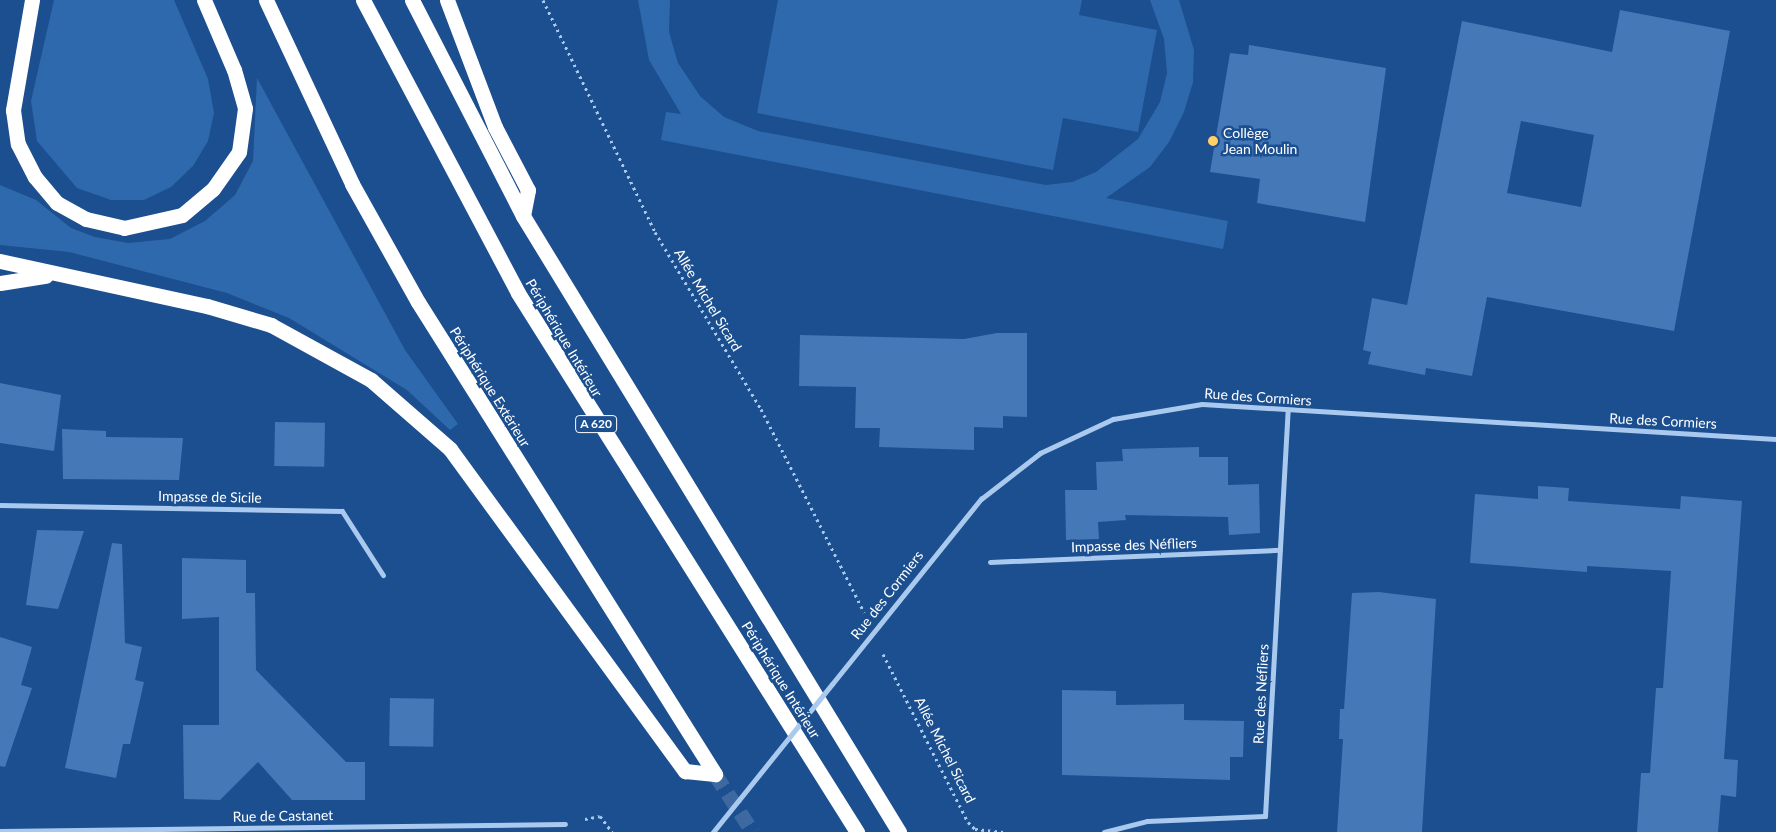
<!DOCTYPE html>
<html>
<head>
<meta charset="utf-8">
<style>
	body { margin:0 }
	#map { position:relative; width:1776px; height:832px; overflow:hidden; background:#1b4f8f; font-family:Lato,sans-serif }
	div>[style] { position:absolute }
	.green>* { inset:0; background:#2e69ad }
	.building>* { inset:0; background:#4478b7; transform-origin:0 0 }
	.motorway-tunnel>* { height:15px; margin-top:-7.5px; transform-origin:0; background:repeating-linear-gradient(90deg,#3d69a0 0 15px,transparent 0 23px) }
	.path>* { height:3px; margin-top:-1.5px; transform-origin:0; background:repeating-linear-gradient(90deg,#a9c9ee 0 2.5px,transparent 0 6.5px) }
	.minor>* { height:5px; margin:-2.5px; padding:0 2.5px; transform-origin:2.5px; border-radius:2.5px; background:#a9c9ee }
	.motorway>* { height:15px; margin:-7.5px; padding:0 7.5px; transform-origin:7.5px; border-radius:7.5px; background:#fff }
	.minor-bridge>* { height:5px; margin:-2.5px; padding:0 2.5px; transform-origin:2.5px; border-radius:2.5px; background:#a9c9ee }
	.dots>* { width:14px; height:14px; translate:-50% -50%; box-sizing:border-box; border:2px solid #1b4f8f; border-radius:50% }
	span { translate:-50% -50%; white-space:nowrap; text-align:center; line-height:1.15; -webkit-text-stroke:5px #1b4f8f; paint-order:stroke }
	.shield-label span { padding:1px 4px; background:#1b4f8f; border:1px solid; border-radius:4px; -webkit-text-stroke-width:0 }
	.shield-label { font-size:12px; color:#fff; font-weight:700 }
	.poi-label { font-size:14px; color:#fff }
	.left { translate:0 -50%; text-align:left }
	.street-label { font-size:14px; color:#fff }
</style>
</head>
<body>
<div id="map">
	<div class="green">
		<div style="clip-path:polygon(54px 0,174px 0,208px 79px,214px 113px,208px 141px,193px 166px,171px 187px,144px 200px,111px 200px,77px 188px,37px 141px,31px 101px)"></div>
		<div style="clip-path:polygon(638px 0,670px 0,669px 32px,678px 63px,700px 96px,724px 117px,758px 131px,1046px 185px,1072px 182px,1096px 172px,1138px 139px,1160px 102px,1167px 73px,1164px 39px,1150px 0,1179px 0,1194px 50px,1193px 82px,1184px 112px,1169px 142px,1150px 167px,1106px 198px,1228px 221px,1223px 249px,661px 140px,666px 112px,681px 114px,649px 60px)"></div>
		<div style="clip-path:polygon(778px 0,1082px 0,1079px 15px,1157px 30px,1138px 132px,1063px 118px,1053px 170px,757px 113px)"></div>
		<div style="clip-path:polygon(257px 78px,405px 350px,458px 424px,450px 430px,407px 390px,289px 318px,227px 293px,69px 252px,0 245px,0 185px,36px 200px,71px 228px,95px 237px,128px 243px,170px 239px,205px 221px,235px 195px,253px 161px)"></div>
	</div>
	<div class="building">
		<div style="clip-path:polygon(evenodd,1620px 10px,1730px 31px,1674px 331px,1487px 297px,1472px 376px,1426px 368px,1425px 375px,1368px 364px,1371px 352px,1363px 350px,1372px 298px,1407px 305px,1462px 21px,1612px 52px,1620px 10px,1521px 121px,1594px 135px,1581px 207px,1507px 193px,1521px 121px)"></div>
		<div style="clip-path:polygon(1249px 45px,1386px 68px,1365px 222px,1257px 203px,1260px 179px,1210px 172px,1230px 53px,1248px 55px)"></div>
		<div style="clip-path:polygon(997px 333px,1027px 333px,1027px 417px,1003px 416px,1003px 428px,974px 427px,974px 450px,879px 447px,880px 428px,855px 428px,856px 387px,799px 386px,800px 335px,964px 339px)"></div>
		<div style="clip-path:polygon(0 383px,61px 395px,54px 451px,0 443px)"></div>
		<div style="left:275px;top:422px;width:50px;height:44px;rotate:1deg"></div>
		<div style="clip-path:polygon(62px 429px,106px 431px,106px 437px,183px 438px,179px 480px,63px 479px)"></div>
		<div style="clip-path:polygon(1199px 447px,1199px 457px,1228px 457px,1228px 485px,1259px 484px,1260px 533px,1229px 535px,1228px 517px,1125px 515px,1126px 520px,1098px 522px,1099px 539px,1066px 540px,1065px 490px,1097px 490px,1096px 462px,1123px 461px,1122px 449px)"></div>
		<div style="clip-path:polygon(1538px 486px,1569px 488px,1568px 501px,1680px 509px,1681px 496px,1742px 501px,1724px 759px,1738px 760px,1736px 797px,1721px 795px,1718px 832px,1637px 832px,1641px 773px,1650px 773px,1656px 688px,1663px 688px,1671px 571px,1587px 566px,1587px 572px,1470px 563px,1475px 494px,1538px 499px)"></div>
		<div style="clip-path:polygon(37px 530px,84px 531px,58px 609px,26px 605px)"></div>
		<div style="clip-path:polygon(112px 543px,122px 544px,125px 643px,142px 647px,135px 680px,144px 682px,130px 744px,123px 744px,116px 778px,65px 768px)"></div>
		<div style="clip-path:polygon(182px 558px,246px 560px,246px 593px,255px 593px,256px 670px,346px 762px,365px 762px,365px 800px,292px 800px,258px 762px,220px 800px,184px 799px,183px 725px,219px 725px,219px 617px,182px 619px)"></div>
		<div style="clip-path:polygon(1379px 592px,1436px 599px,1422px 832px,1337px 832px,1343px 739px,1339px 739px,1340px 709px,1344px 709px,1352px 593px)"></div>
		<div style="clip-path:polygon(0 637px,32px 647px,21px 685px,32px 688px,5px 767px,0 766px)"></div>
		<div style="clip-path:polygon(1062px 690px,1116px 691px,1116px 705px,1184px 704px,1184px 720px,1244px 721px,1243px 757px,1230px 757px,1230px 780px,1062px 775px)"></div>
		<div style="left:390px;top:698px;width:44px;height:48px;rotate:1deg"></div>
	</div>
	<div class="motorway-tunnel">
		<div style="left:715px;top:774px;width:69px;rotate:56.8deg"></div>
	</div>
	<div class="path">
		<div style="left:543px;top:0;width:258px;rotate:64.2deg"></div>
		<div style="left:655px;top:232px;width:206px;rotate:59.1deg"></div>
		<div style="left:761px;top:409px;width:228px;rotate:63.1deg"></div>
		<div style="left:883px;top:654px;width:188px;rotate:63.2deg"></div>
		<div style="left:968px;top:822px;width:10px;rotate:45deg"></div>
		<div style="left:975px;top:829px;width:29px;rotate:6deg"></div>
		<div style="left:585px;top:819px;width:15px;rotate:-11deg"></div>
		<div style="left:600px;top:816px;width:20px;rotate:53deg"></div>
	</div>
	<div class="minor">
		<div style="left:0;top:505px;width:342px;rotate:1deg"></div>
		<div style="left:342px;top:511px;width:76px;rotate:57.4deg"></div>
		<div style="left:990px;top:562px;width:290px;rotate:-2.4deg"></div>
		<div style="left:832px;top:684px;width:238px;rotate:-51.2deg"></div>
		<div style="left:981px;top:499px;width:75px;rotate:-37.9deg"></div>
		<div style="left:1040px;top:453px;width:81px;rotate:-25deg"></div>
		<div style="left:1113px;top:419px;width:90px;rotate:-9.6deg"></div>
		<div style="left:1202px;top:404px;width:575px;rotate:3.49deg"></div>
		<div style="left:0;top:831px;width:565px;rotate:-0.71deg"></div>
		<div style="left:1104px;top:832px;width:44px;rotate:-14.3deg"></div>
		<div style="left:1147px;top:821px;width:118px;rotate:-2.4deg"></div>
		<div style="left:1265px;top:816px;width:407px;rotate:-86.8deg"></div>
	</div>
	<div class="motorway">
		<div style="left:32px;top:0;width:112px;rotate:99.8deg"></div>
		<div style="left:13px;top:110px;width:34px;rotate:82deg"></div>
		<div style="left:18px;top:144px;width:37px;rotate:63deg"></div>
		<div style="left:35px;top:177px;width:34px;rotate:50deg"></div>
		<div style="left:57px;top:203px;width:33px;rotate:29deg"></div>
		<div style="left:86px;top:219px;width:39px;rotate:13deg"></div>
		<div style="left:124px;top:228px;width:59px;rotate:-12.6deg"></div>
		<div style="left:182px;top:215px;width:40px;rotate:-40deg"></div>
		<div style="left:213px;top:189px;width:45px;rotate:-54.9deg"></div>
		<div style="left:239px;top:152px;width:44px;rotate:-82.2deg"></div>
		<div style="left:245px;top:108px;width:40px;rotate:-106deg"></div>
		<div style="left:234px;top:70px;width:76px;rotate:-113.2deg"></div>
		<div style="left:266px;top:0;width:203px;rotate:64.9deg"></div>
		<div style="left:352px;top:184px;width:135px;rotate:60.8deg"></div>
		<div style="left:418px;top:302px;width:558px;rotate:57.82deg"></div>
		<div style="left:363px;top:0;width:331px;rotate:62.1deg"></div>
		<div style="left:518px;top:293px;width:637px;rotate:57.83deg"></div>
		<div style="left:412px;top:0;width:243px;rotate:62.8deg"></div>
		<div style="left:523px;top:216px;width:722px;rotate:58.6deg"></div>
		<div style="left:447px;top:0;width:136px;rotate:69.3deg"></div>
		<div style="left:495px;top:127px;width:71px;rotate:62.4deg"></div>
		<div style="left:528px;top:190px;width:26px;rotate:101deg"></div>
		<div style="left:0;top:261px;width:212px;rotate:12.3deg"></div>
		<div style="left:207px;top:306px;width:67px;rotate:16.5deg"></div>
		<div style="left:271px;top:325px;width:114px;rotate:28.8deg"></div>
		<div style="left:371px;top:380px;width:105px;rotate:41.1deg"></div>
		<div style="left:450px;top:449px;width:399px;rotate:53.9deg"></div>
		<div style="left:685px;top:771px;width:30px;rotate:6deg"></div>
		<div style="left:0;top:283px;width:46px;rotate:-8.8deg"></div>
	</div>
	<div class="minor-bridge">
		<div style="left:713px;top:832px;width:190px;rotate:-51.2deg"></div>
	</div>
	<div class="dots">
		<div style="left:1213px;top:141px;background:#ffd166"></div>
	</div>
	<div class="shield-label">
		<span style="left:596px;top:424px">A 620</span>
	</div>
	<div class="poi-label">
		<span class="left" style="left:1223px;top:141px">Collège<br>Jean Moulin</span>
	</div>
	<div class="street-label">
		<span style="left:708px;top:300px;rotate:59deg">Allée Michel Sicard</span>
		<span style="left:564px;top:338px;rotate:59deg">Périphérique Intérieur</span>
		<span style="left:490px;top:387px;rotate:58deg">Périphérique Extérieur</span>
		<span style="left:1258px;top:397px;rotate:4deg">Rue des Cormiers</span>
		<span style="left:1663px;top:421px;rotate:3deg">Rue des Cormiers</span>
		<span style="left:210px;top:497px;rotate:1deg">Impasse de Sicile</span>
		<span style="left:1134px;top:545px;rotate:-2deg">Impasse des Néfliers</span>
		<span style="left:887px;top:595px;rotate:-52deg">Rue des Cormiers</span>
		<span style="left:781px;top:680px;rotate:58deg">Périphérique Intérieur</span>
		<span style="left:1261px;top:694px;rotate:-87deg">Rue des Néfliers</span>
		<span style="left:945px;top:750px;rotate:63deg">Allée Michel Sicard</span>
		<span style="left:283px;top:816px;rotate:-1deg">Rue de Castanet</span>
	</div>
</div>
</body>
</html>
